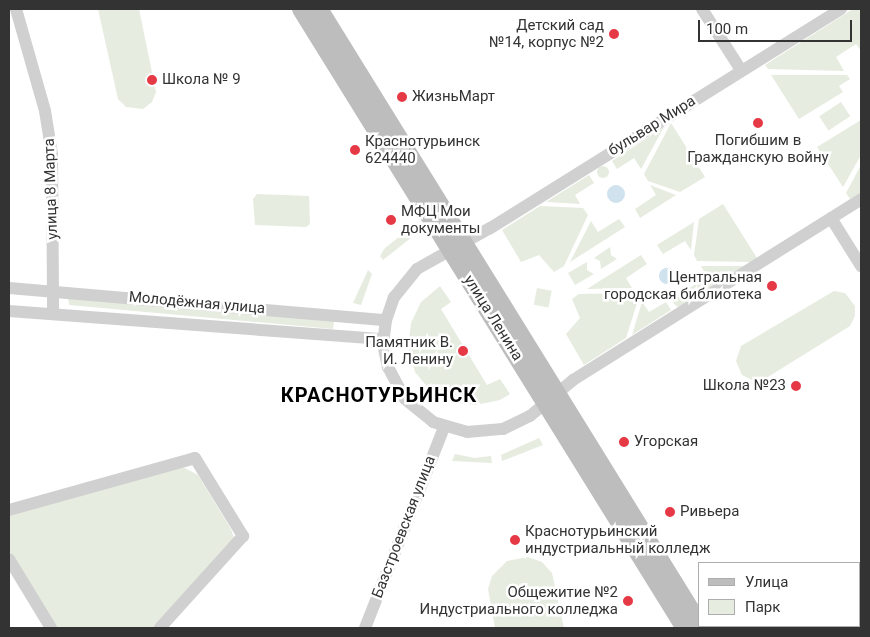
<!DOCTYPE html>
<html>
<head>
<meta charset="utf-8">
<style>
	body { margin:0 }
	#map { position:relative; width:870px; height:637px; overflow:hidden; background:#fff; font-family:Roboto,sans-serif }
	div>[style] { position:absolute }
	.green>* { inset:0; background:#e6ecdf; transform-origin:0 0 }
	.round { border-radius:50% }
	.water>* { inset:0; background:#cfe2ee }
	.street>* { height:12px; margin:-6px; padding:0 6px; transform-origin:6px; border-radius:6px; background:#d0d0d0 }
	.secondary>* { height:18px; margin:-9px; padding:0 9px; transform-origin:9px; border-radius:9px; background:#bdbdbd }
	.dots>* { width:14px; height:14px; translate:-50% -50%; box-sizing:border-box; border:2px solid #fff; border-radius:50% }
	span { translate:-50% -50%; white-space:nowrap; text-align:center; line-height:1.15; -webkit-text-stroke:5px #fff; paint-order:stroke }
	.poi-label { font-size:15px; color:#333 }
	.right { translate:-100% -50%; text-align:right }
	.left { translate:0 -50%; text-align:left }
	.street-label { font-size:15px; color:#333 }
	.district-label { font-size:20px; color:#000; font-weight:700; letter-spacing:1px }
	.frame { position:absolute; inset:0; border:10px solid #333; pointer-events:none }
	.legend { position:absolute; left:698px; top:562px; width:162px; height:65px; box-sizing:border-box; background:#fff; border:1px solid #adadad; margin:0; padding:6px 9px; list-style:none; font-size:15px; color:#333 }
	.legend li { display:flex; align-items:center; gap:10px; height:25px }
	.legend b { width:25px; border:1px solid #adadad }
	.scale { position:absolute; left:698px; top:20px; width:154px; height:22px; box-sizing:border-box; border:2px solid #333; border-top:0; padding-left:6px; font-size:15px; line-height:18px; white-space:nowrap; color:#333; -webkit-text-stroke:4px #fff; paint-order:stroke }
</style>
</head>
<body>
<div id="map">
	<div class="green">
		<div style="clip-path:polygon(98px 9px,139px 9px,156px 92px,152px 102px,143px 109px,126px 107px,118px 99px)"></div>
		<div style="clip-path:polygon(853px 9px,861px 9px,861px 51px,856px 44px,836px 57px,844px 71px,768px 69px,765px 65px)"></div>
		<div style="clip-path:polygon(771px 75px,847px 75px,850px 79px,839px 86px,843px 92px,799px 119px)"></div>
		<div style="left:841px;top:102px;width:17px;height:26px;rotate:57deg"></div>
		<div style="clip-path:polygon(861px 120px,861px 155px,843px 187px,817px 147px)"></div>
		<div style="clip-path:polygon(671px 123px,705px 177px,680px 192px,648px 181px,644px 174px)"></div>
		<div style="clip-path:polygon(664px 127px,641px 169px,634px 158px,617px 169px,612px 161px)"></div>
		<div style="clip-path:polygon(861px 165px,861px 193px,850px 199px,846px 193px)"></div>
		<div class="round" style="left:597px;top:166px;width:12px;height:12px"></div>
		<div style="clip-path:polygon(589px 175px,594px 183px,575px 195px,580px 204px,546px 202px)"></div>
		<div style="clip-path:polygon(650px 185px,676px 195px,640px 218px,635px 209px,656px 195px)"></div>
		<div style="clip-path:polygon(257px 194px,309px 196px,310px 224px,306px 227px,255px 225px,253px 199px)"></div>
		<div style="clip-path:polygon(723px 204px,757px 258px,751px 262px,697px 261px,694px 255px,699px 219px)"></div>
		<div style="clip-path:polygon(540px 206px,583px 208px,588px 215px,564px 266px,554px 272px,539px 255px,521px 262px,502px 230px)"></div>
		<div style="clip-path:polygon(619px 219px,625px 227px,570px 262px,591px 221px,598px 232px)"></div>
		<div style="clip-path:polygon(694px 222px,691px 250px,685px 241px,663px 254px,657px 245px)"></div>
		<div style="clip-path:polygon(408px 230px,412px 237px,383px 260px,380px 256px,385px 248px)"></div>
		<div style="clip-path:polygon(610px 247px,611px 255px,617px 259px,601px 269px,600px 261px,594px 258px)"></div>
		<div style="clip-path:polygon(641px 255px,647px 264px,626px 278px,632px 288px,587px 289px)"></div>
		<div style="clip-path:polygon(587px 262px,587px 270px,594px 274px,575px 285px,568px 273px)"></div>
		<div style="clip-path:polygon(701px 266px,744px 266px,693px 297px,688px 289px,707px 277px)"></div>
		<div style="clip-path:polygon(368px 270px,372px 274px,361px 305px,353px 303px)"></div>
		<div style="clip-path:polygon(440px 286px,451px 302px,441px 309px,487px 385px,500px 379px,510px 394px,500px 400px,476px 405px,456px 403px,429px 389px,415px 372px,408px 348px,411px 323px,421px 302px)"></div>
		<div style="left:537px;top:288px;width:15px;height:17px;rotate:11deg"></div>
		<div style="clip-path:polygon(834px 291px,845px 293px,855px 306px,855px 316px,850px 326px,763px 380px,752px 380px,742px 375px,736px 361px,741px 346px)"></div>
		<div style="clip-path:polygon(636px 293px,639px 297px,626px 338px,584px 365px,566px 334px,580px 318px,572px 299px,579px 294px)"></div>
		<div class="round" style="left:673px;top:293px;width:14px;height:14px"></div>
		<div style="clip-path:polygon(68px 298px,334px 321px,333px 329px,69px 305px)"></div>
		<div style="clip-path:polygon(642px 302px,649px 312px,666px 302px,671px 310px,632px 335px)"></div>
		<div style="clip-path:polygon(539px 438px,543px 445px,502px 461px,501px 455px)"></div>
		<div style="clip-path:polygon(455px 454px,475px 458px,491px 456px,492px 463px,452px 461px)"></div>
		<div style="clip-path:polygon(183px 467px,198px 475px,231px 529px,234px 538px,230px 545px,154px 628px,57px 628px,9px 550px,9px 516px)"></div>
		<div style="clip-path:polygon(528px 557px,542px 562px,552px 573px,564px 628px,495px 628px,488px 589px,492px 576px,507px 561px)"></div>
	</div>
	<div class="water">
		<div class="round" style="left:607px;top:185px;width:18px;height:18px"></div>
		<div class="round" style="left:659px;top:268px;width:16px;height:16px"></div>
	</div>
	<div class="street">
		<div style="left:16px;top:9px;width:106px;rotate:74.1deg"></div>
		<div style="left:45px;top:111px;width:44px;rotate:80.8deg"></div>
		<div style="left:52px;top:154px;width:160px;rotate:89.6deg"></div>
		<div style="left:702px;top:9px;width:72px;rotate:57.4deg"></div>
		<div style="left:841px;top:9px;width:414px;rotate:148deg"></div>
		<div style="left:490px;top:228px;width:84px;rotate:150.7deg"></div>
		<div style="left:417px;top:269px;width:36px;rotate:129deg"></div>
		<div style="left:394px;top:297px;width:24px;rotate:109deg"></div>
		<div style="left:386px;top:320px;width:24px;rotate:97deg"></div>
		<div style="left:383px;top:344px;width:24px;rotate:78deg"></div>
		<div style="left:388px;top:367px;width:36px;rotate:62deg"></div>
		<div style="left:405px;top:399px;width:36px;rotate:39deg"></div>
		<div style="left:433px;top:422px;width:35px;rotate:16deg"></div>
		<div style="left:467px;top:432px;width:36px;rotate:-5deg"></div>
		<div style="left:503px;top:429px;width:30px;rotate:-26deg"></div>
		<div style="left:530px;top:416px;width:56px;rotate:-39.9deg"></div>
		<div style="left:573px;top:380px;width:340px;rotate:-32.1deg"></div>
		<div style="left:831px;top:218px;width:57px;rotate:58deg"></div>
		<div style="left:9px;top:288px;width:378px;rotate:4.9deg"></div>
		<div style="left:9px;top:311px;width:375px;rotate:4.3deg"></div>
		<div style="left:9px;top:510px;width:193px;rotate:-15.6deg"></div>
		<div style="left:195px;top:458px;width:92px;rotate:58.4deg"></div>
		<div style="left:243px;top:536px;width:124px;rotate:132.1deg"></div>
		<div style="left:9px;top:559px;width:81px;rotate:58.7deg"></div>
		<div style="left:365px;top:628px;width:216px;rotate:-68.5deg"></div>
	</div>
	<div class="secondary">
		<div style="left:301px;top:9px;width:728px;rotate:58.19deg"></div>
		<div style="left:319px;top:9px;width:722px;rotate:58.25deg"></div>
	</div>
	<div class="dots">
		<div style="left:614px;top:34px;background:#e63946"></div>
		<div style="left:152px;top:80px;background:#e63946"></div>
		<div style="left:402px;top:97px;background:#e63946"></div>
		<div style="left:758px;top:123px;background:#e63946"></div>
		<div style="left:355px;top:150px;background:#e63946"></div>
		<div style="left:391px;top:220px;background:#e63946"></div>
		<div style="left:772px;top:286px;background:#e63946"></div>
		<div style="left:463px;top:351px;background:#e63946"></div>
		<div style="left:796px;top:386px;background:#e63946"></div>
		<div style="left:624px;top:442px;background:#e63946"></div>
		<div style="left:670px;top:512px;background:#e63946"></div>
		<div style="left:515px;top:540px;background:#e63946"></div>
		<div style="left:628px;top:601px;background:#e63946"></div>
	</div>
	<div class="poi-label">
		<span class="right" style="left:604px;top:34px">Детский сад<br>№14, корпус №2</span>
		<span class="left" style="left:162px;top:80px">Школа № 9</span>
		<span class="left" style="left:412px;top:97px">ЖизньМарт</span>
		<span style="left:758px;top:149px">Погибшим в<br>Гражданскую войну</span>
		<span class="left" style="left:365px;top:150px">Краснотурьинск<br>624440</span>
		<span class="left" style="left:401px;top:220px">МФЦ Мои<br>документы</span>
		<span class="right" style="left:762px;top:286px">Центральная<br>городская библиотека</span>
		<span class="right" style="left:453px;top:351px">Памятник В.<br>И. Ленину</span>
		<span class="right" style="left:786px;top:386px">Школа №23</span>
		<span class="left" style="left:634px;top:442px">Угорская</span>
		<span class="left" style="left:680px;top:512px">Ривьера</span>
		<span class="left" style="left:525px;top:540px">Краснотурьинский<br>индустриальный колледж</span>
		<span class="right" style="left:618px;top:601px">Общежитие №2<br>Индустриального колледжа</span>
	</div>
	<div class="street-label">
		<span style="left:652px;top:126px;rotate:-32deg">бульвар Мира</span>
		<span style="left:51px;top:189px;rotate:-92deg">улица 8 Марта</span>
		<span style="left:197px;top:303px;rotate:5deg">Молодёжная улица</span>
		<span style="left:493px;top:318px;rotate:58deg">улица Ленина</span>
		<span style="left:404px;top:527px;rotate:-69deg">Базстроевская улица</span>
	</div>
	<div class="district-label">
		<span style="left:379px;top:395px">КРАСНОТУРЬИНСК</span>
	</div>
	<div class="frame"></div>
	<ul class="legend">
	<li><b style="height:6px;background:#bdbdbd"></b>Улица</li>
	<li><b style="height:14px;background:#e6ecdf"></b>Парк</li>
	</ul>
	<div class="scale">100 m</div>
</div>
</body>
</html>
